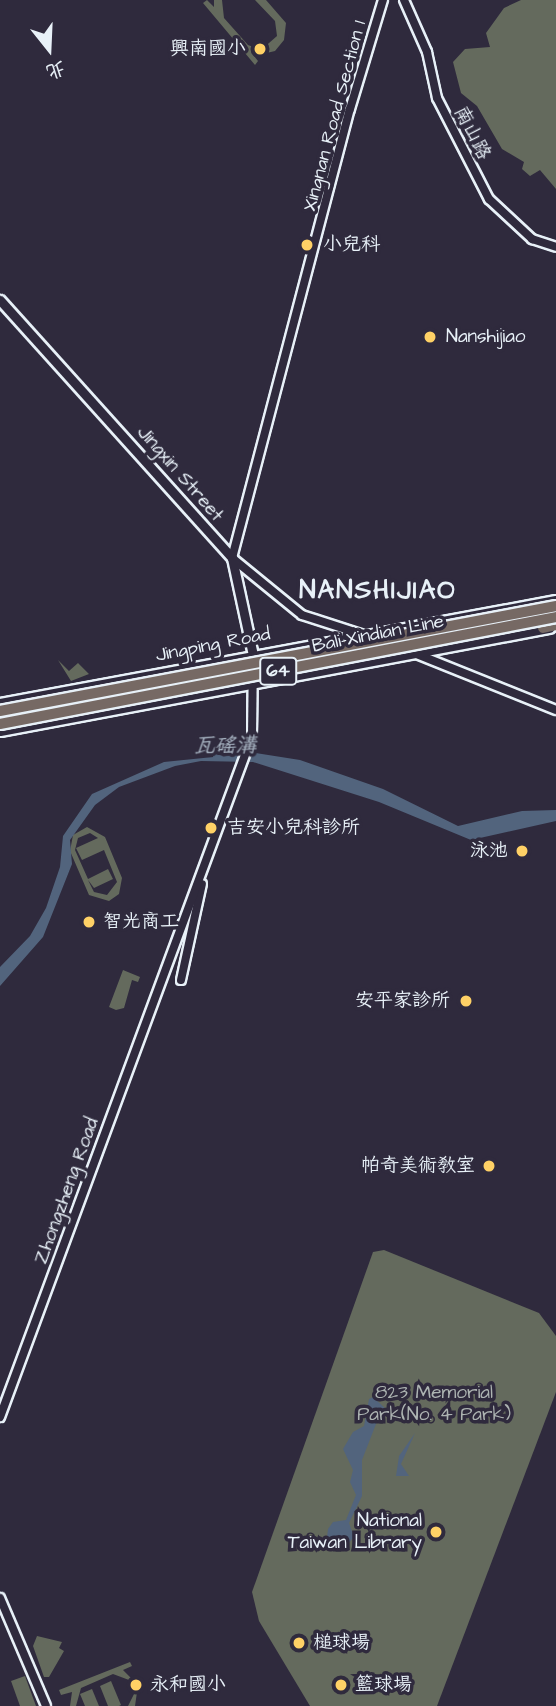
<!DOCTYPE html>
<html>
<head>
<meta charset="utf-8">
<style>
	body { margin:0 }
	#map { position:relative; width:556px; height:1706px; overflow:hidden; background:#2f2a3d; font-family:"Architects Daughter","LXGW WenKai TC",sans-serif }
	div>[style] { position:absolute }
	.green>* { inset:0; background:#646a5d }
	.water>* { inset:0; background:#52647d }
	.roads { filter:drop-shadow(2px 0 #e8f1f8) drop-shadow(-2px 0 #e8f1f8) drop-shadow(0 2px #e8f1f8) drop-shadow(0 -2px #e8f1f8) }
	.tertiary>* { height:8px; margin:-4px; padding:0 4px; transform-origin:4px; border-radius:4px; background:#2f2a3d }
	.secondary>* { height:9px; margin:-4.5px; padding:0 4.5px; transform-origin:4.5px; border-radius:4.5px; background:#2f2a3d }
	.trunk>* { height:10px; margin:-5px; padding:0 5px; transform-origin:5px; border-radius:5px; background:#766964 }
	.rail>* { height:2px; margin:-1px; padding:0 1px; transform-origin:1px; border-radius:1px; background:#e8f1f8 }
	.bridges { filter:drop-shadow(2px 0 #e8f1f8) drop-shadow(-2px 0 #e8f1f8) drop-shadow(0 2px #e8f1f8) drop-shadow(0 -2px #e8f1f8) }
	.trunk-bridge>* { height:10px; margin:-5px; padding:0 5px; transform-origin:5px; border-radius:5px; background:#766964 }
	.dots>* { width:19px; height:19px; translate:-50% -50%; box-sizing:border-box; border:4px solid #2f2a3d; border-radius:50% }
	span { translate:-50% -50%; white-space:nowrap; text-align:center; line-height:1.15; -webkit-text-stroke:7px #2f2a3d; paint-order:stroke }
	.shield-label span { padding:2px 5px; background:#2f2a3d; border:2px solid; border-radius:5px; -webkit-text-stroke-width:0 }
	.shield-label { font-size:18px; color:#e8f1f8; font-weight:700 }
	.poi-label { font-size:19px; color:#e8f1f8 }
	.right { translate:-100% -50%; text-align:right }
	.left { translate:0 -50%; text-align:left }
	.street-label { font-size:19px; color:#e8f1f8 }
	.park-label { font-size:19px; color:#adb4b2 }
	.water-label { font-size:21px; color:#acb9c7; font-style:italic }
	.district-label { font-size:26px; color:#e8f1f8; font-weight:700; letter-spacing:2px }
	.north { position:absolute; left:14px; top:14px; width:70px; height:70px; -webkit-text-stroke:5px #2f2a3d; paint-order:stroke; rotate:162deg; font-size:19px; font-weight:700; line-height:28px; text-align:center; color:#e8f1f8 }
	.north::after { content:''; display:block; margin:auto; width:24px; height:32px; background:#e8f1f8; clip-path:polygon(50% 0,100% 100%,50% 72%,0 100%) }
</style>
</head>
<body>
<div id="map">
	<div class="green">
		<div style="clip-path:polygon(207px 0,214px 7px,214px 0,222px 0,224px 18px,248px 45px,261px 50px,277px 36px,275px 21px,255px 0,266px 0,286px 23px,284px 40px,275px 51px,254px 56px,258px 61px,255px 65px,203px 3px)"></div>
		<div style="clip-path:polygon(521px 0,556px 0,556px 189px,540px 170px,530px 176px,522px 169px,524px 162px,502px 149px,477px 106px,461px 93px,453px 62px,465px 49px,490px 47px,486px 33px,504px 8px)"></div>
		<div style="clip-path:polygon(58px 660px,69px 671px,78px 663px,89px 674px,71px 681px)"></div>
		<div style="clip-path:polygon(evenodd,87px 827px,105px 837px,122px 878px,119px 894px,109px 901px,89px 895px,70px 851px,73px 835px,87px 827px,90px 833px,98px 838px,76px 848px,82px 860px,104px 850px,117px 882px,107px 895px,94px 892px,88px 880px,94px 888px,113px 879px,108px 869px,88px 879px,75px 850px,78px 838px,90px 833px)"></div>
		<div style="clip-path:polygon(123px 970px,140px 977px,138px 982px,132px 980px,124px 1008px,116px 1010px,109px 1007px)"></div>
		<div style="clip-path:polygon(384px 1250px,539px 1313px,556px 1336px,556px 1392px,437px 1706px,310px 1706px,259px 1621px,252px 1592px,373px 1252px)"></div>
		<div style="clip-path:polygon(37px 1636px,62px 1642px,59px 1648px,64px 1651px,49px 1677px,44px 1677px,33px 1646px)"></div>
		<div style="clip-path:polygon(130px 1662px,132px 1666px,123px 1670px,138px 1685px,135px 1706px,128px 1706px,134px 1694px,129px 1680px,113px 1674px,81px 1688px,76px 1706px,70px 1706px,72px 1692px,61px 1695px,59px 1690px)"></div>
		<div style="clip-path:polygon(25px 1676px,36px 1706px,20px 1706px,11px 1681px)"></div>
		<div style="clip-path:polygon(111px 1681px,121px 1705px,119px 1706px,108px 1706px,100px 1686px)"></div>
		<div style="clip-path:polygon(92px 1689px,99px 1706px,85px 1706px,80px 1694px)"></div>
	</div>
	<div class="water">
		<div style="clip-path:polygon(229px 749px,300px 760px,383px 789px,458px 826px,522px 811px,556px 810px,556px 821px,471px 840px,379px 802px,253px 762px,201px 761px,175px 766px,119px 787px,95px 805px,70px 840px,72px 864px,43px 937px,0 986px,0 967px,30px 936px,46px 908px,60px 867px,63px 836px,92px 794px,164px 762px,213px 757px,213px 750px)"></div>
		<div style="clip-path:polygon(373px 1397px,387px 1410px,376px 1424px,362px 1460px,362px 1496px,349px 1523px,354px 1537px,345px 1547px,336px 1547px,327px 1537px,328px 1529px,333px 1522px,346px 1520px,356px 1495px,350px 1482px,353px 1470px,343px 1449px,353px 1432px,364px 1426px,369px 1399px)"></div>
		<div style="clip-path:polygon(415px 1433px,401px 1464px,409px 1476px,396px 1476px,399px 1456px)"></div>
	</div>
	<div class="roads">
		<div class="tertiary">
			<div style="left:404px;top:0;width:57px;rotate:66.1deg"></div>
			<div style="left:427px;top:52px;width:47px;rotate:77.7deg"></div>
			<div style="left:437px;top:98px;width:114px;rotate:62.8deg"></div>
			<div style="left:489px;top:199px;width:59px;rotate:42.9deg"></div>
			<div style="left:532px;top:239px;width:25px;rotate:18deg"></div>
			<div style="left:361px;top:634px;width:62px;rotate:-162.1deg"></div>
			<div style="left:302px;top:615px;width:90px;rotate:-140.8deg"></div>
			<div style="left:232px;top:558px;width:464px;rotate:-75.3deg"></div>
			<div style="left:350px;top:109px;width:114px;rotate:-73.2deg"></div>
			<div style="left:414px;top:653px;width:153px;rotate:21.9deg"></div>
			<div style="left:181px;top:980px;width:98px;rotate:-77.7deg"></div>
			<div style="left:0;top:1417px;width:726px;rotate:-69.69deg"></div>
			<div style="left:252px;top:736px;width:78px;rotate:-89.3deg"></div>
			<div style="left:0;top:1598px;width:117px;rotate:66.9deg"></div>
		</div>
		<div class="secondary">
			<div style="left:0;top:300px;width:347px;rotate:48deg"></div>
			<div style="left:232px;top:558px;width:99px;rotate:77.8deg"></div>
			<div style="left:0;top:703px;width:565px;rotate:-10.5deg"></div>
			<div style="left:0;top:731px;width:559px;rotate:-10.63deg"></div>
		</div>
		<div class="trunk">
			<div style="left:543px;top:628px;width:13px;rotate:-13deg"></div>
		</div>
	</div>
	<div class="rail">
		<div style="left:0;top:718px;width:566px;rotate:-10.79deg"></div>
	</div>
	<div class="bridges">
		<div class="trunk-bridge">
			<div style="left:0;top:711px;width:566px;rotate:-10.69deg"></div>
			<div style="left:0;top:724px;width:566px;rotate:-10.89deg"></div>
		</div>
	</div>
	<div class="dots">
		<div style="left:260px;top:49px;background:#ffd166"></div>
		<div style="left:307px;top:245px;background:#ffd166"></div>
		<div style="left:430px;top:337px;background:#ffd166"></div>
		<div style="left:211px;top:828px;background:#ffd166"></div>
		<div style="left:522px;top:851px;background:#ffd166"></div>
		<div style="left:89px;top:922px;background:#ffd166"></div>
		<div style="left:466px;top:1001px;background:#ffd166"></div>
		<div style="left:489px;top:1166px;background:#ffd166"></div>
		<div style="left:436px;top:1532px;background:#ffd166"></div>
		<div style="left:299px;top:1643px;background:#ffd166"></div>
		<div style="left:136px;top:1685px;background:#ffd166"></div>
		<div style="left:341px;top:1685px;background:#ffd166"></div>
	</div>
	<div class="shield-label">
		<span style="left:278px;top:671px">64</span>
	</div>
	<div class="poi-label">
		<span class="right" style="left:246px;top:49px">興南國小</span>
		<span class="left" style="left:323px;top:245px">小兒科</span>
		<span class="left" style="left:446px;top:337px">Nanshijiao</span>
		<span class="left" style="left:227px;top:828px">吉安小兒科診所</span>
		<span class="right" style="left:508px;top:851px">泳池</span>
		<span class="left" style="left:103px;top:922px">智光商工</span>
		<span class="right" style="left:450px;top:1001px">安平家診所</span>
		<span class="right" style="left:475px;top:1166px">帕奇美術教室</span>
		<span class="right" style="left:422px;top:1532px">National<br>Taiwan Library</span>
		<span class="left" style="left:313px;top:1643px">槌球場</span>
		<span class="left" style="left:150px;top:1685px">永和國小</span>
		<span class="left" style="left:355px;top:1685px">籃球場</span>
	</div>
	<div class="street-label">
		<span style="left:335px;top:116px;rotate:-75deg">Xingnan Road Section 1</span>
		<span style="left:472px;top:133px;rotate:63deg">南山路</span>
		<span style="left:180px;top:474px;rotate:49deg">Jingxin Street</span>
		<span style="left:378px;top:634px;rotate:-11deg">Bali-Xindian Line</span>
		<span style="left:213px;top:645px;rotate:-11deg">Jingping Road</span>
		<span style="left:67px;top:1191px;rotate:-70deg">Zhongzheng Road</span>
	</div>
	<div class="park-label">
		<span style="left:434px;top:1404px">823 Memorial<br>Park(No. 4 Park)</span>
	</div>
	<div class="water-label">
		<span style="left:225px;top:746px;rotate:-1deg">瓦磘溝</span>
	</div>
	<div class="district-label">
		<span style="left:378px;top:591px">NANSHIJIAO</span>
	</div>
	<div class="north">北</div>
</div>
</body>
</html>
